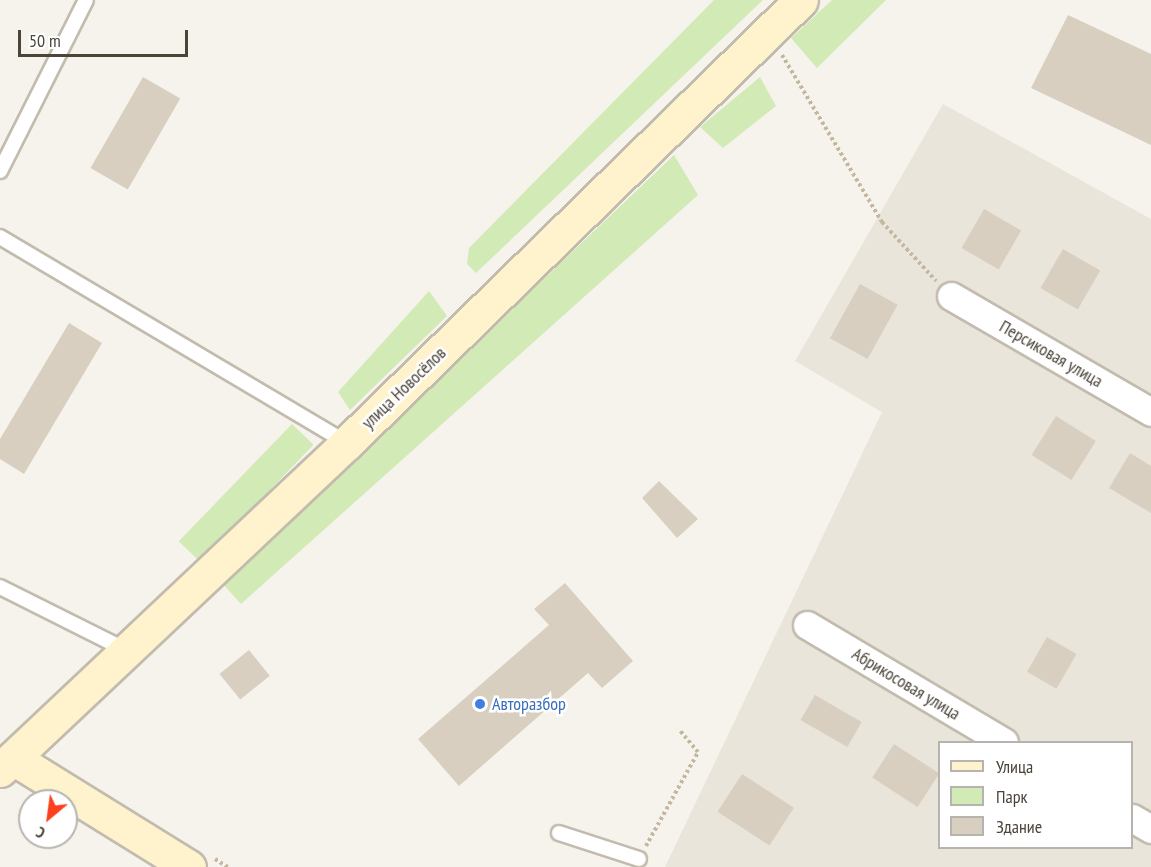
<!DOCTYPE html>
<html>
<head>
<meta charset="utf-8">
<style>
	body { margin:0 }
	#map { position:relative; width:1151px; height:867px; overflow:hidden; background:#f6f3ec; font-family:"PT Sans Narrow",sans-serif }
	div>[style] { position:absolute }
	.residential>* { inset:0; background:#eae5da }
	.green>* { inset:0; background:#d2eab5; transform-origin:0 0 }
	.building>* { inset:0; background:#d8cfc1; transform-origin:0 0 }
	.path>* { height:4px; margin-top:-2px; transform-origin:0; background:repeating-linear-gradient(90deg,#c4b79f 0 3px,transparent 0 6px) }
	.roads { filter:drop-shadow(2px 0 #c2bbae) drop-shadow(-2px 0 #c2bbae) drop-shadow(0 2px #c2bbae) drop-shadow(0 -2px #c2bbae) }
	.lane>* { height:14px; margin:-7px; padding:0 7px; transform-origin:7px; border-radius:7px; background:#fff }
	.street>* { height:27px; margin:-13.5px; padding:0 13.5px; transform-origin:13.5px; border-radius:13.5px; background:#fff }
	.secondary>* { height:33px; margin:-16.5px; padding:0 16.5px; transform-origin:16.5px; border-radius:16.5px; background:#fff3cd }
	.dots>* { width:16px; height:16px; translate:-50% -50%; box-sizing:border-box; border:3px solid #fff; border-radius:50% }
	span { translate:-50% -50%; white-space:nowrap; text-align:center; line-height:1.15; -webkit-text-stroke:5px #fff; paint-order:stroke }
	.street-label { font-size:18px; color:#4b4439 }
	.shop-label { font-size:18px; color:#366cbe }
	.left { translate:0 -50%; text-align:left }
	.legend { position:absolute; left:938px; top:741px; width:195px; height:108px; box-sizing:border-box; background:#fff; border:2px solid #b7b4b0; margin:0; padding:8px 10px; list-style:none; font-size:18px; color:#4b4439 }
	.legend li { display:flex; align-items:center; gap:12px; height:30px }
	.legend b { width:30px; border:2px solid #b7b4b0 }
	.north { position:absolute; left:18px; top:789px; width:60px; height:60px; box-sizing:border-box; background:#fff; border:2px solid #b7b4b0; border-radius:50%; rotate:209deg; font-size:16px; font-weight:700; line-height:24px; text-align:center; color:#4b4439 }
	.north::after { content:''; display:block; margin:auto; width:21px; height:27px; background:#fc3f1d; clip-path:polygon(50% 0,100% 100%,50% 72%,0 100%) }
	.scale { position:absolute; left:18px; top:30px; width:170px; height:27px; box-sizing:border-box; border:3px solid #4b4439; border-top:0; padding-left:8px; font-size:18px; line-height:21px; white-space:nowrap; color:#4b4439; -webkit-text-stroke:4px #fff; paint-order:stroke }
</style>
</head>
<body>
<div id="map">
	<div class="residential">
		<div style="clip-path:polygon(evenodd,943px 104px,1151px 219px,1151px 867px,665px 867px,882px 412px,795px 361px,943px 104px,940px 742px,1132px 742px,1132px 848px,940px 848px,940px 742px)"></div>
	</div>
	<div class="green">
		<div style="clip-path:polygon(714px 0,763px 0,476px 273px,467px 264px,469px 248px)"></div>
		<div style="clip-path:polygon(832px 0,886px 0,817px 68px,791px 38px)"></div>
		<div style="clip-path:polygon(760px 77px,776px 106px,723px 148px,700px 127px)"></div>
		<div style="clip-path:polygon(674px 155px,698px 195px,241px 604px,223px 584px)"></div>
		<div style="clip-path:polygon(429px 291px,447px 316px,350px 410px,338px 392px)"></div>
		<div style="left:292px;top:424px;width:30px;height:163px;rotate:44deg"></div>
	</div>
	<div class="building">
		<div style="clip-path:polygon(1068px 15px,1151px 54px,1151px 145px,1031px 88px)"></div>
		<div style="left:143px;top:77px;width:43px;height:105px;rotate:30deg"></div>
		<div style="left:984px;top:209px;width:43px;height:45px;rotate:30deg"></div>
		<div style="left:1063px;top:249px;width:43px;height:45px;rotate:30deg"></div>
		<div style="left:860px;top:284px;width:43px;height:62px;rotate:29deg"></div>
		<div style="clip-path:polygon(69px 323px,102px 343px,24px 474px,0 459px,0 439px)"></div>
		<div style="left:1056px;top:416px;width:47px;height:46px;rotate:32deg"></div>
		<div style="clip-path:polygon(1130px 453px,1151px 466px,1151px 513px,1109px 488px)"></div>
		<div style="clip-path:polygon(659px 481px,698px 519px,677px 538px,642px 498px)"></div>
		<div style="clip-path:polygon(565px 583px,633px 661px,602px 688px,588px 673px,459px 786px,418px 739px,549px 625px,534px 609px)"></div>
		<div style="left:1047px;top:637px;width:34px;height:40px;rotate:30deg"></div>
		<div style="left:249px;top:650px;width:33px;height:38px;rotate:51deg"></div>
		<div style="left:815px;top:695px;width:54px;height:29px;rotate:30deg"></div>
		<div style="left:894px;top:744px;width:54px;height:40px;rotate:33deg"></div>
		<div style="left:742px;top:774px;width:62px;height:45px;rotate:33deg"></div>
	</div>
	<div class="path">
		<div style="left:782px;top:55px;width:195px;rotate:59.1deg"></div>
		<div style="left:882px;top:222px;width:80px;rotate:47.5deg"></div>
		<div style="left:646px;top:846px;width:107px;rotate:-61deg"></div>
		<div style="left:698px;top:752px;width:30px;rotate:-130deg"></div>
		<div style="left:215px;top:859px;width:15px;rotate:32deg"></div>
	</div>
	<div class="roads">
		<div class="lane">
			<div style="left:0;top:171px;width:191px;rotate:-63.3deg"></div>
			<div style="left:0;top:237px;width:404px;rotate:30.7deg"></div>
			<div style="left:0;top:587px;width:139px;rotate:26.6deg"></div>
			<div style="left:559px;top:833px;width:84px;rotate:18deg"></div>
		</div>
		<div class="street">
			<div style="left:951px;top:296px;width:231px;rotate:30.1deg"></div>
			<div style="left:807px;top:625px;width:229px;rotate:30.7deg"></div>
			<div style="left:1132px;top:818px;width:22px;rotate:30deg"></div>
		</div>
		<div class="secondary">
			<div style="left:13px;top:758px;width:207px;rotate:31.8deg"></div>
			<div style="left:0;top:770px;width:477px;rotate:-43.3deg"></div>
			<div style="left:347px;top:443px;width:634px;rotate:-44.3deg"></div>
		</div>
	</div>
	<div class="dots">
		<div style="left:480px;top:704px;background:#3f7fe0"></div>
	</div>
	<div class="street-label">
		<span style="left:1051px;top:354px;rotate:30deg">Персиковая улица</span>
		<span style="left:404px;top:388px;rotate:-44deg">улица Новосёлов</span>
		<span style="left:906px;top:684px;rotate:31deg">Абрикосовая улица</span>
	</div>
	<div class="shop-label">
		<span class="left" style="left:492px;top:704px">Авторазбор</span>
	</div>
	<ul class="legend">
	<li><b style="height:8px;background:#fff3cd"></b>Улица</li>
	<li><b style="height:16px;background:#d2eab5"></b>Парк</li>
	<li><b style="height:16px;background:#d8cfc1"></b>Здание</li>
	</ul>
	<div class="north">С</div>
	<div class="scale">50 m</div>
</div>
</body>
</html>
